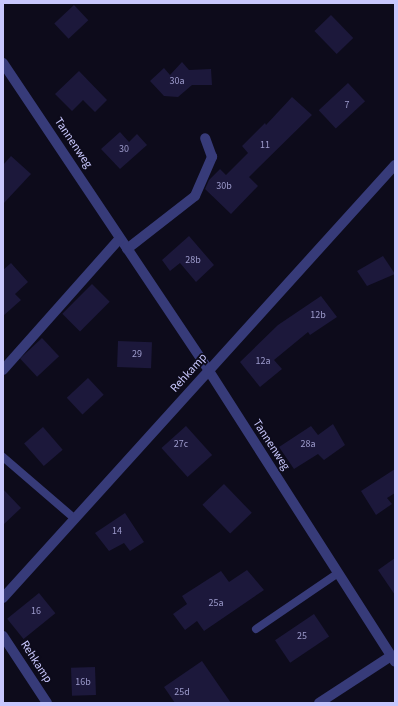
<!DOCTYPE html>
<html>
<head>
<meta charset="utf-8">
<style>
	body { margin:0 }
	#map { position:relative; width:398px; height:706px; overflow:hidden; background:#0d0b1b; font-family:"Source Sans 3",sans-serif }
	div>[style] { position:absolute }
	.building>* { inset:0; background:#1c183b; transform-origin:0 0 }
	.lane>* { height:8px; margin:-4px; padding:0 4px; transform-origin:4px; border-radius:4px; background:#373b79 }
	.street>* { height:10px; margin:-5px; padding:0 5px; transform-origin:5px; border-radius:5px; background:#373b79 }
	span { translate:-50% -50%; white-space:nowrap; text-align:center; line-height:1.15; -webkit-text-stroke:3.5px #0d0b1b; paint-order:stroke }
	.number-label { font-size:10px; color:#9d9bcc }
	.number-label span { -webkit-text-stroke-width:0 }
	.street-label { font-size:12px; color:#c8c7fd }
	.frame { position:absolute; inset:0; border:4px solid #c8c7fd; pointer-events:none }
</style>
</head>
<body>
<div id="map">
	<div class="building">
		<div style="left:74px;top:5px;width:21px;height:27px;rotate:47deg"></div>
		<div style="left:331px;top:15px;width:32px;height:23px;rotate:46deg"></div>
		<div style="clip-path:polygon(182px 62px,189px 70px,211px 69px,212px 85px,192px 85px,178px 97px,164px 96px,150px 81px,164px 68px,170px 75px)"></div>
		<div style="clip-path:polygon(79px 71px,107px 100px,95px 112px,83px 100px,72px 111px,55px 94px)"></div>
		<div style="left:348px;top:83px;width:25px;height:40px;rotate:47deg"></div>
		<div style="clip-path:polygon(292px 97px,312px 115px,249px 177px,258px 186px,231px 214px,205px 189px,209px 180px,220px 169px,226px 175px,248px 153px,242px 146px,265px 123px,266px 125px)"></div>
		<div style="clip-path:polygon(120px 132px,129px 142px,137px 134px,147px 145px,120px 169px,101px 149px)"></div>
		<div style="clip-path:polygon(11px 156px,31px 174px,3px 204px,3px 165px)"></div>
		<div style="clip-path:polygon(189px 236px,214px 265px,196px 282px,180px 263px,170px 271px,162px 260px)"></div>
		<div style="clip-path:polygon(383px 256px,395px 274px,367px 286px,357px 271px)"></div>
		<div style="clip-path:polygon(11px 263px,28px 282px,15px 294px,21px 300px,3px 316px,3px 270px)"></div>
		<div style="left:92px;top:284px;width:25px;height:42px;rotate:45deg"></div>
		<div style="clip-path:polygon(321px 296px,337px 317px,310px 335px,308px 332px,274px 360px,282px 369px,260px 387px,240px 362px,278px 325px)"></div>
		<div style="left:42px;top:338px;width:25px;height:30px;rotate:47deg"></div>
		<div style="left:118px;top:341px;width:34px;height:26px;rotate:2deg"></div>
		<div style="left:88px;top:378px;width:23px;height:29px;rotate:47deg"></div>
		<div style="clip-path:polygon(333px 424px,345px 445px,324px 460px,318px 454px,294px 469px,279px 447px,311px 426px,318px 435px)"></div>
		<div style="left:186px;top:426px;width:39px;height:33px;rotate:48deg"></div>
		<div style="left:43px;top:427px;width:30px;height:25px;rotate:49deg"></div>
		<div style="clip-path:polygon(395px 469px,395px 493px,387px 498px,392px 504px,376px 515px,361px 491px)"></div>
		<div style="left:224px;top:484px;width:40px;height:30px;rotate:46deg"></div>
		<div style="clip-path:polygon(3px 489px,21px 508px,3px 525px)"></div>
		<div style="clip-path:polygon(125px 513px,144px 542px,130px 551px,124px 543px,109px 551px,95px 533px)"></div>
		<div style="clip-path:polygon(395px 558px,395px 595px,378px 570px)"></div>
		<div style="clip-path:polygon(247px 570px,264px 590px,204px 631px,197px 621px,185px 630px,173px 614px,187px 604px,182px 596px,221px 571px,229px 582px)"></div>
		<div style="left:39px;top:593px;width:26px;height:41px;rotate:51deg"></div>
		<div style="left:314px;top:614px;width:27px;height:47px;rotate:56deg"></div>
		<div style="clip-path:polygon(202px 661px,231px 703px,175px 703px,164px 687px)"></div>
		<div style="left:95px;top:667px;width:28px;height:24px;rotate:88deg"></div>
	</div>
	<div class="lane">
		<div style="left:3px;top:457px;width:95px;rotate:40.7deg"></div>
		<div style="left:256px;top:629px;width:99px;rotate:-34.3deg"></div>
	</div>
	<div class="street">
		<div style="left:3px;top:63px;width:371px;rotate:56.2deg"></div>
		<div style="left:209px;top:371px;width:345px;rotate:57.4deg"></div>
		<div style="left:127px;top:249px;width:86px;rotate:-37.9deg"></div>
		<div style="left:195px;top:196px;width:43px;rotate:-66.4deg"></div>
		<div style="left:212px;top:157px;width:20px;rotate:-110deg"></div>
		<div style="left:3px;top:370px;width:176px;rotate:-48.4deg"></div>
		<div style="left:3px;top:598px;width:584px;rotate:-47.85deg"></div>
		<div style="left:3px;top:636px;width:80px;rotate:56.7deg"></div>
		<div style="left:319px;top:703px;width:86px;rotate:-33.1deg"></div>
	</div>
	<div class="number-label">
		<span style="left:177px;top:82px">30a</span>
		<span style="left:347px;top:106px">7</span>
		<span style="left:265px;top:146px">11</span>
		<span style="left:124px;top:150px">30</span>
		<span style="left:224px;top:187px">30b</span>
		<span style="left:193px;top:261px">28b</span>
		<span style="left:318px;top:316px">12b</span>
		<span style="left:137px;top:355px">29</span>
		<span style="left:263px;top:362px">12a</span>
		<span style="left:181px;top:445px">27c</span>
		<span style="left:308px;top:445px">28a</span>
		<span style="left:117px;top:532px">14</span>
		<span style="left:216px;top:604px">25a</span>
		<span style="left:36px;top:612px">16</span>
		<span style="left:302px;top:637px">25</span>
		<span style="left:83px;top:683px">16b</span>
		<span style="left:182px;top:693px">25d</span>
	</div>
	<div class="street-label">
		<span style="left:73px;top:143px;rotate:56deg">Tannenweg</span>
		<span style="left:189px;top:373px;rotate:-48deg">Rehkamp</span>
		<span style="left:271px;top:445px;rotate:57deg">Tannenweg</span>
		<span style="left:36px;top:662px;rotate:57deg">Rehkamp</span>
	</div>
	<div class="frame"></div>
</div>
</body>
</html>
